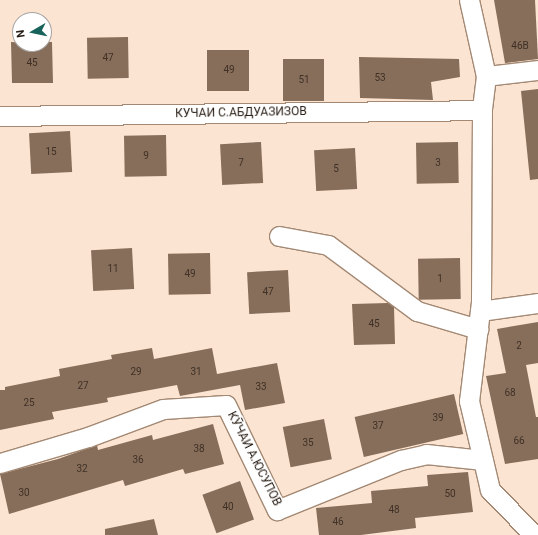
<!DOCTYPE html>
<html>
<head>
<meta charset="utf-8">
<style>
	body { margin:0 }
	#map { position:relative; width:538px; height:535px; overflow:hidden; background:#fbe4d2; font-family:Roboto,sans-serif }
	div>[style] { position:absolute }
	.building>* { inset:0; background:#876e5a; transform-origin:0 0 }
	.roads { filter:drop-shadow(1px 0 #a38974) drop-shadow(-1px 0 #a38974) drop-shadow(0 1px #a38974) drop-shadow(0 -1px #a38974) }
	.minor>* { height:19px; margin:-9.5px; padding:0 9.5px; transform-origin:9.5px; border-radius:9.5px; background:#fff }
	span { translate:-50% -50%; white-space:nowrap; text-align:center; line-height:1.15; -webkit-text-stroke:3px #fff; paint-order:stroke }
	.number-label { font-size:10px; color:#3f3026 }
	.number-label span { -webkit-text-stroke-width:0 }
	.street-label { font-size:12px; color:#271c14 }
	.north { position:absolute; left:12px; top:12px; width:40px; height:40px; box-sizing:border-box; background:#fff; border:1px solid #a9a4a1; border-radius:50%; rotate:261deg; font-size:11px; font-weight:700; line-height:16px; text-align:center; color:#271c14 }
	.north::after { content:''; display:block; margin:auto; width:14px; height:18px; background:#17635b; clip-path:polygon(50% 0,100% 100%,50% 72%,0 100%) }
</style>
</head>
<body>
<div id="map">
	<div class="building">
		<div style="clip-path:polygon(494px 0,535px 0,538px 59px,505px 63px)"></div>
		<div style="left:128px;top:37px;width:41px;height:41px;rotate:89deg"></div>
		<div style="clip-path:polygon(11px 42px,44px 44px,44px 42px,52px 42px,53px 83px,12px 83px)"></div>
		<div style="left:207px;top:50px;width:42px;height:41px"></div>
		<div style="clip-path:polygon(359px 57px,459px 59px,460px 77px,431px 82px,433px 100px,360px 98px)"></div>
		<div style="left:283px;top:59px;width:41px;height:42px"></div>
		<div style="clip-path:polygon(538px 89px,538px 179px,530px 180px,521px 91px)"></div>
		<div style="left:70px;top:131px;width:41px;height:41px;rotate:87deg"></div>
		<div style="left:166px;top:135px;width:41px;height:42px;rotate:89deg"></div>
		<div style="left:261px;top:142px;width:41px;height:41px;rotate:87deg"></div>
		<div style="left:458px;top:142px;width:41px;height:42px;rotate:89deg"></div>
		<div style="left:355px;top:148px;width:41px;height:41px;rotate:87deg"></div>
		<div style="left:132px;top:248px;width:41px;height:41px;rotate:87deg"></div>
		<div style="left:210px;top:253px;width:41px;height:42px;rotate:89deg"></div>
		<div style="left:460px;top:258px;width:41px;height:42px;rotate:89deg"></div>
		<div style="left:288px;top:270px;width:42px;height:41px;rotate:87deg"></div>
		<div style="clip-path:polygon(388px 303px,394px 307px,395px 344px,354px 345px,352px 304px)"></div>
		<div style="clip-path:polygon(538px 322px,538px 363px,526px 365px,536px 417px,538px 417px,538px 459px,505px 464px,486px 376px,506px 373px,497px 329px)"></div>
		<div style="clip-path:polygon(152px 348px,154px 359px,212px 348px,217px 374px,277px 363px,285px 403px,245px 410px,240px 385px,180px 396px,177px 385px,107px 398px,108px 402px,52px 412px,54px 419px,0 430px,0 390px,5px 390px,5px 387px,60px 376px,59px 369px,112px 359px,111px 355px)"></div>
		<div style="left:454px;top:394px;width:41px;height:102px;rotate:77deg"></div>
		<div style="left:324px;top:419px;width:41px;height:42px;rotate:79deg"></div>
		<div style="clip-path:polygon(213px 424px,224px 464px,185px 474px,183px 469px,125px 486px,123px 480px,9px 514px,0 474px,58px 459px,97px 445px,98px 450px,152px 435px,153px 440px)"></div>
		<div style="clip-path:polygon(468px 472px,473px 512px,415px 518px,416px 528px,361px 535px,319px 535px,316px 508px,372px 503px,371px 491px,428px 486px,427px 475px)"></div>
		<div style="left:240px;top:481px;width:41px;height:40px;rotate:70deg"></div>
		<div style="clip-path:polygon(154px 519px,158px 535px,105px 535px,105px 529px)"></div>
	</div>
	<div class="roads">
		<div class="minor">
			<div style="left:469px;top:0;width:78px;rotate:77.4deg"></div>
			<div style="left:486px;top:76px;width:34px;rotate:97deg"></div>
			<div style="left:482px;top:110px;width:192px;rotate:90.3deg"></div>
			<div style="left:481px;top:302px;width:100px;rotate:96.9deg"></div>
			<div style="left:469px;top:401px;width:91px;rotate:76.7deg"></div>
			<div style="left:490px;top:490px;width:63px;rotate:45.6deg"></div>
			<div style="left:486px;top:76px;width:52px;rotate:-6.6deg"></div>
			<div style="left:0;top:116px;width:482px;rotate:-0.7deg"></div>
			<div style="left:279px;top:236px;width:50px;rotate:10.4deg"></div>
			<div style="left:328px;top:245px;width:111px;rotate:36.6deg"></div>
			<div style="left:417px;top:311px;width:64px;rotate:16.4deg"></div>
			<div style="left:480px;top:311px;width:59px;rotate:-7.9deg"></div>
			<div style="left:0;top:463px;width:92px;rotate:-16.5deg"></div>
			<div style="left:88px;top:437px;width:80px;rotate:-20.5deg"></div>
			<div style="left:163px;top:409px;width:63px;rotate:-3.6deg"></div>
			<div style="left:226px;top:405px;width:117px;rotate:64.1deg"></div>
			<div style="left:277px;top:510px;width:134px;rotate:-22deg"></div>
			<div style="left:401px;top:460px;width:26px;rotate:-13deg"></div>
			<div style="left:426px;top:454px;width:57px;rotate:6deg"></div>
		</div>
	</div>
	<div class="number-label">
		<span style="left:520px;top:46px">46В</span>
		<span style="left:108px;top:58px">47</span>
		<span style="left:32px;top:63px">45</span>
		<span style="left:229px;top:70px">49</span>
		<span style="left:380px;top:78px">53</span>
		<span style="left:304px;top:80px">51</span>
		<span style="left:51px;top:152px">15</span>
		<span style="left:146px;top:156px">9</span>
		<span style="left:241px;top:163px">7</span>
		<span style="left:438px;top:163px">3</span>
		<span style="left:336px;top:169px">5</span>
		<span style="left:113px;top:269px">11</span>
		<span style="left:190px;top:274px">49</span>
		<span style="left:440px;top:279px">1</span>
		<span style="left:268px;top:292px">47</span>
		<span style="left:374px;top:324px">45</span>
		<span style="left:519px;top:346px">2</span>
		<span style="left:136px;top:372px">29</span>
		<span style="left:196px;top:372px">31</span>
		<span style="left:83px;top:386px">27</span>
		<span style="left:261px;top:387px">33</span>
		<span style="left:510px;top:393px">68</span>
		<span style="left:29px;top:403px">25</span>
		<span style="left:438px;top:418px">39</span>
		<span style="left:378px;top:426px">37</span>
		<span style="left:519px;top:441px">66</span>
		<span style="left:308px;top:443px">35</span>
		<span style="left:199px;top:449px">38</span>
		<span style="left:138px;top:460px">36</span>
		<span style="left:82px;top:469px">32</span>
		<span style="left:24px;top:493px">30</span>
		<span style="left:450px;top:494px">50</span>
		<span style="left:228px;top:507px">40</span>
		<span style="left:394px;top:510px">48</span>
		<span style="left:338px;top:522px">46</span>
	</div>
	<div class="street-label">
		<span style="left:241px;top:113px;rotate:-1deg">КУЧАИ С.АБДУАЗИЗОВ</span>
		<span style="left:254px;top:459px;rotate:63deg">КӮЧАИ А.ЮСУПОВ</span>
	</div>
	<div class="north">N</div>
</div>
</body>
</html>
